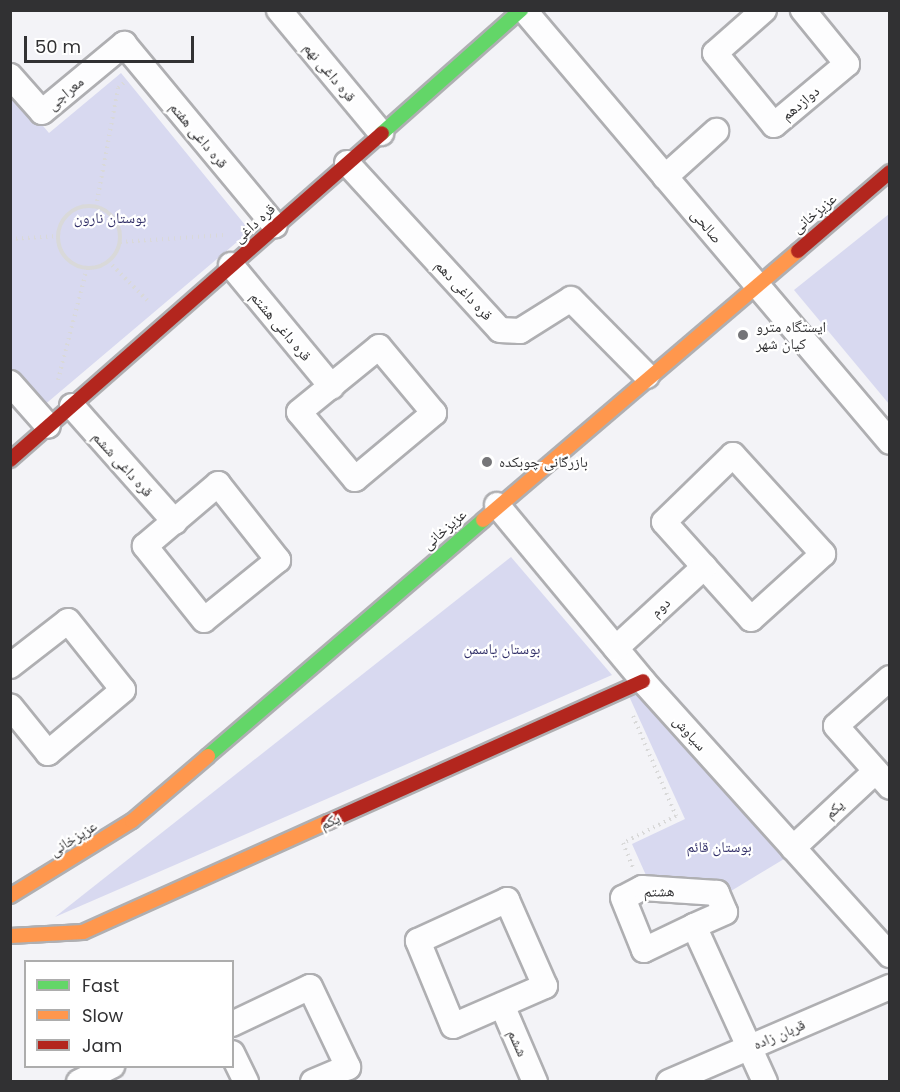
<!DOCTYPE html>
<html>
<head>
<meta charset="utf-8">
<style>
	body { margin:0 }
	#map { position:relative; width:900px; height:1092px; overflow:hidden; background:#f3f3f7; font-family:Poppins,"Noto Naskh Arabic",sans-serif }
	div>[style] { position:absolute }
	.green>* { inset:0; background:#d8d9f0 }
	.path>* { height:4px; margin-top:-2px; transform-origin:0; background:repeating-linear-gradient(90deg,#d9d9d9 0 1.5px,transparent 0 6px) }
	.path>.ring { margin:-2px; padding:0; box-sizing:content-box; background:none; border:4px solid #d9d9d9; border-radius:50% }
	.roads { filter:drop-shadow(2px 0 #afafb2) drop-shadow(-2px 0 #afafb2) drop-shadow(0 2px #afafb2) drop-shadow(0 -2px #afafb2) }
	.street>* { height:24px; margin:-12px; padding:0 12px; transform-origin:12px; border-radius:12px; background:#fdfdfe }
	.fast>* { height:14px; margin:-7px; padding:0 7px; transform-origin:7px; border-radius:7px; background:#63d668 }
	.slow>* { height:14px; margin:-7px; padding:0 7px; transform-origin:7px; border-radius:7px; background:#ff974d }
	.jam>* { height:14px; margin:-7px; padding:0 7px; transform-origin:7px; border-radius:7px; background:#b3261e }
	.dots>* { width:16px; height:16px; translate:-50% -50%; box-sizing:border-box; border:3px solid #fff; border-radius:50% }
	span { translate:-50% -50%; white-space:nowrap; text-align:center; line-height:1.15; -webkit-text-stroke:4.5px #fff; paint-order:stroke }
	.street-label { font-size:15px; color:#313133 }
	.park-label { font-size:15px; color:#323069 }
	.poi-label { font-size:15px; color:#313133 }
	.left { translate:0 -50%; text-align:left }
	.frame { position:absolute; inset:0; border:12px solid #313133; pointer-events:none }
	.legend { position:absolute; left:24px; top:960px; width:210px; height:108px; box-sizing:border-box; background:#fff; border:2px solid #adadad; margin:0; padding:8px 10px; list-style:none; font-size:18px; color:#313133 }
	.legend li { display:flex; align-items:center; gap:12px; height:30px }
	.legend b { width:30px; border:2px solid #adadad }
	.scale { position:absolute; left:24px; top:36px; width:170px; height:27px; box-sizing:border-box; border:3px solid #313133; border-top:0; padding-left:8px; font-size:18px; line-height:21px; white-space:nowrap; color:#313133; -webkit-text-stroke:4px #fff; paint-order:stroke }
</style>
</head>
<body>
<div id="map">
	<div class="green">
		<div style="clip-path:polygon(121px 73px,250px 231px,42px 407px,11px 368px,10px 87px,49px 133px)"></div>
		<div style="clip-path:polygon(889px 214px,889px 404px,794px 290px)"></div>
		<div style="clip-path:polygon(511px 557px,612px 675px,55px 917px)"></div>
		<div style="clip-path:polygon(640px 688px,784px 859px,731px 891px,649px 882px,632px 844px,685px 819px,628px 694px)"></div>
	</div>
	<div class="path">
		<div class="ring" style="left:58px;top:206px;width:58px;height:58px"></div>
		<div style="left:96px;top:207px;width:121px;rotate:-79.5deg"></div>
		<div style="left:118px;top:88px;width:11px;rotate:-41deg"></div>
		<div style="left:10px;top:239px;width:47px;rotate:-3.7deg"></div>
		<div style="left:120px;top:242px;width:104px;rotate:-3.9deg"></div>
		<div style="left:108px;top:261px;width:59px;rotate:45deg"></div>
		<div style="left:58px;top:380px;width:116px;rotate:-75.5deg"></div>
		<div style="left:633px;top:716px;width:109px;rotate:66.7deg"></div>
		<div style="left:676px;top:816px;width:59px;rotate:153deg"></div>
		<div style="left:623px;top:843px;width:27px;rotate:68deg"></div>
	</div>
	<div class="roads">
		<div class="street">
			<div style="left:279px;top:10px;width:160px;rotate:50.3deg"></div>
			<div style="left:524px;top:10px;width:566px;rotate:49.73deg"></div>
			<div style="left:764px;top:10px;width:65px;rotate:138.7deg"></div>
			<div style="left:715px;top:53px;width:93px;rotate:50.7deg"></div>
			<div style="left:774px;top:125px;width:95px;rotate:-39.9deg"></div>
			<div style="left:847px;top:64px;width:70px;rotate:-129.2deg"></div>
			<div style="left:10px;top:76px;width:48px;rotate:48.4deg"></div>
			<div style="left:42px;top:112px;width:107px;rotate:-39.7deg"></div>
			<div style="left:124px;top:44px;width:236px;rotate:50.3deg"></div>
			<div style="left:347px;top:163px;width:226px;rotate:47.5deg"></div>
			<div style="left:500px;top:330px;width:20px;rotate:3deg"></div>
			<div style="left:520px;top:331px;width:60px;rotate:-32.1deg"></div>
			<div style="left:571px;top:299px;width:108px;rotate:45.4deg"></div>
			<div style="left:665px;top:177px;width:69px;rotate:-42deg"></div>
			<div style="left:231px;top:265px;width:158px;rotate:50.4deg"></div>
			<div style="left:379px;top:347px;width:86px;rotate:50.2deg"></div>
			<div style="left:434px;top:413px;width:103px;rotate:140.1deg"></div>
			<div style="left:355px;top:479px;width:87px;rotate:-129.9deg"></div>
			<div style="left:299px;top:412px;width:103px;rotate:-39.1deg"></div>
			<div style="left:10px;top:383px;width:57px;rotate:48.5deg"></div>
			<div style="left:72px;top:406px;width:155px;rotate:48.4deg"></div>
			<div style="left:733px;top:455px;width:134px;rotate:47.7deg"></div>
			<div style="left:823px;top:554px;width:97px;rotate:137.9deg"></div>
			<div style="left:751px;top:619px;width:130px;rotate:-131.9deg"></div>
			<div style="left:664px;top:522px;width:96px;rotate:-44.2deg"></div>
			<div style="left:218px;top:484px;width:97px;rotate:51.7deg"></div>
			<div style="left:278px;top:560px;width:95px;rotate:141deg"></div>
			<div style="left:204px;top:620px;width:95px;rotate:-128.6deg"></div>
			<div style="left:145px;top:546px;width:96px;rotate:-40.3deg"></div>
			<div style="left:497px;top:505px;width:229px;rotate:50.3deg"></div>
			<div style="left:643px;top:681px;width:369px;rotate:48deg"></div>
			<div style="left:616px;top:648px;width:120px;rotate:-42.6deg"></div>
			<div style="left:10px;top:666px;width:73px;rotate:-37.8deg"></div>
			<div style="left:68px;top:621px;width:88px;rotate:51.4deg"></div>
			<div style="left:123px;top:690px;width:98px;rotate:140deg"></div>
			<div style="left:48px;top:753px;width:60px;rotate:-129deg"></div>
			<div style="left:890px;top:678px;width:72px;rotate:138.4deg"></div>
			<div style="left:836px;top:726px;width:81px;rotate:48.5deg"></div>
			<div style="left:793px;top:848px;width:113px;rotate:-42.9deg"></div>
			<div style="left:507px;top:900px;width:94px;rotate:66.2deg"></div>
			<div style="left:545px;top:986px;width:100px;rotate:156.5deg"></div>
			<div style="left:453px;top:1026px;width:92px;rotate:-112.4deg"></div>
			<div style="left:418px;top:941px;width:98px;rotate:-24.7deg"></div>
			<div style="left:694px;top:926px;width:34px;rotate:-24deg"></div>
			<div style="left:725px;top:912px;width:21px;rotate:-113deg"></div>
			<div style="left:717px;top:893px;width:75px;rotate:-176.2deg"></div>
			<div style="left:642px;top:888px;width:21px;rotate:152deg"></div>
			<div style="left:623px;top:898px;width:56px;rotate:68deg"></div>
			<div style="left:644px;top:950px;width:55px;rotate:-25.6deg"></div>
			<div style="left:694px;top:926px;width:171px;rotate:65.5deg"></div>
			<div style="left:502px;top:1005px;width:84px;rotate:66.8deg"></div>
			<div style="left:232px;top:1024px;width:86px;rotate:-25.4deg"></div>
			<div style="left:310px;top:987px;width:89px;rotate:64.6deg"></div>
			<div style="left:348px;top:1067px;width:38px;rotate:157deg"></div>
			<div style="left:232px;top:1053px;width:32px;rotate:64deg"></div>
			<div style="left:79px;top:1082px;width:37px;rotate:-26deg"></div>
			<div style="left:669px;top:1082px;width:241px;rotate:-23.3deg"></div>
		</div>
		<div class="fast">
			<div style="left:382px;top:133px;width:186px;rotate:-41.5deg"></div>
			<div style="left:208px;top:756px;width:362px;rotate:-40.6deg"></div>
		</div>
		<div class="slow">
			<div style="left:483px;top:520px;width:414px;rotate:-40.5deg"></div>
			<div style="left:10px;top:896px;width:143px;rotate:-31.6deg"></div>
			<div style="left:132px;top:821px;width:100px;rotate:-40.5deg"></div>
			<div style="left:10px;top:936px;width:73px;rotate:-3.1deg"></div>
			<div style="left:83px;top:932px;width:269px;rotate:-24.2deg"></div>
		</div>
		<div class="jam">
			<div style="left:798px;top:251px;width:121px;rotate:-40.7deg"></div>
			<div style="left:10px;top:460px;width:495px;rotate:-41.3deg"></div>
			<div style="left:328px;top:822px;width:345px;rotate:-24.1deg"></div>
		</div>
	</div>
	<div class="dots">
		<div style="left:743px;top:335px;background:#757578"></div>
		<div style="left:487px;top:462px;background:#757578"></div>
	</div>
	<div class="street-label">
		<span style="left:330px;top:72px;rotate:50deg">قره داغی نهم</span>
		<span style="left:65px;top:93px;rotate:-40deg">معراجی</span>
		<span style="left:800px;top:103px;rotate:-40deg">دوازدهم</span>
		<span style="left:199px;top:135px;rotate:50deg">قره داغی هفتم</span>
		<span style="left:814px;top:213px;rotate:-40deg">عزیزخانی</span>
		<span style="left:254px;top:223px;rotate:-42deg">قره داغی</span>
		<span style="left:707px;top:226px;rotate:50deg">صالحی</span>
		<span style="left:464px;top:290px;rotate:47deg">قره داغی دهم</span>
		<span style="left:281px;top:326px;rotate:50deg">قره داغی هشتم</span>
		<span style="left:123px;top:464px;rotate:48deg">قره داغی ششم</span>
		<span style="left:444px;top:529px;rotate:-41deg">عزیزخانی</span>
		<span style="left:660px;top:607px;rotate:-43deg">دوم</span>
		<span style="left:690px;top:733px;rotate:48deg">سیاوش</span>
		<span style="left:834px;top:809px;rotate:-43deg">یکم</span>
		<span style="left:330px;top:821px;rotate:-24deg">یکم</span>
		<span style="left:73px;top:838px;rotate:-32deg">عزیزخانی</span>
		<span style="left:659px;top:891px;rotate:-1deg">هشتم</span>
		<span style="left:779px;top:1034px;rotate:-23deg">قربان زاده</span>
		<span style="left:518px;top:1043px;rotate:66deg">ششم</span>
	</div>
	<div class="park-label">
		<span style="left:110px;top:218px">بوستان نارون</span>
		<span style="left:502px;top:649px">بوستان یاسمن</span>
		<span style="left:719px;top:847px">بوستان قائم</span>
	</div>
	<div class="poi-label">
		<span class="left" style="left:756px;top:335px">ایستگاه مترو<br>کیان شهر</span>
		<span class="left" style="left:499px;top:462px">بازرگانی چوبکده</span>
	</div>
	<div class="frame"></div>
	<ul class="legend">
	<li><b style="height:8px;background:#63d668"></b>Fast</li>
	<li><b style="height:8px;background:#ff974d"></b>Slow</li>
	<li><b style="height:8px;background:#b3261e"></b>Jam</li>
	</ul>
	<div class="scale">50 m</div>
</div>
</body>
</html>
